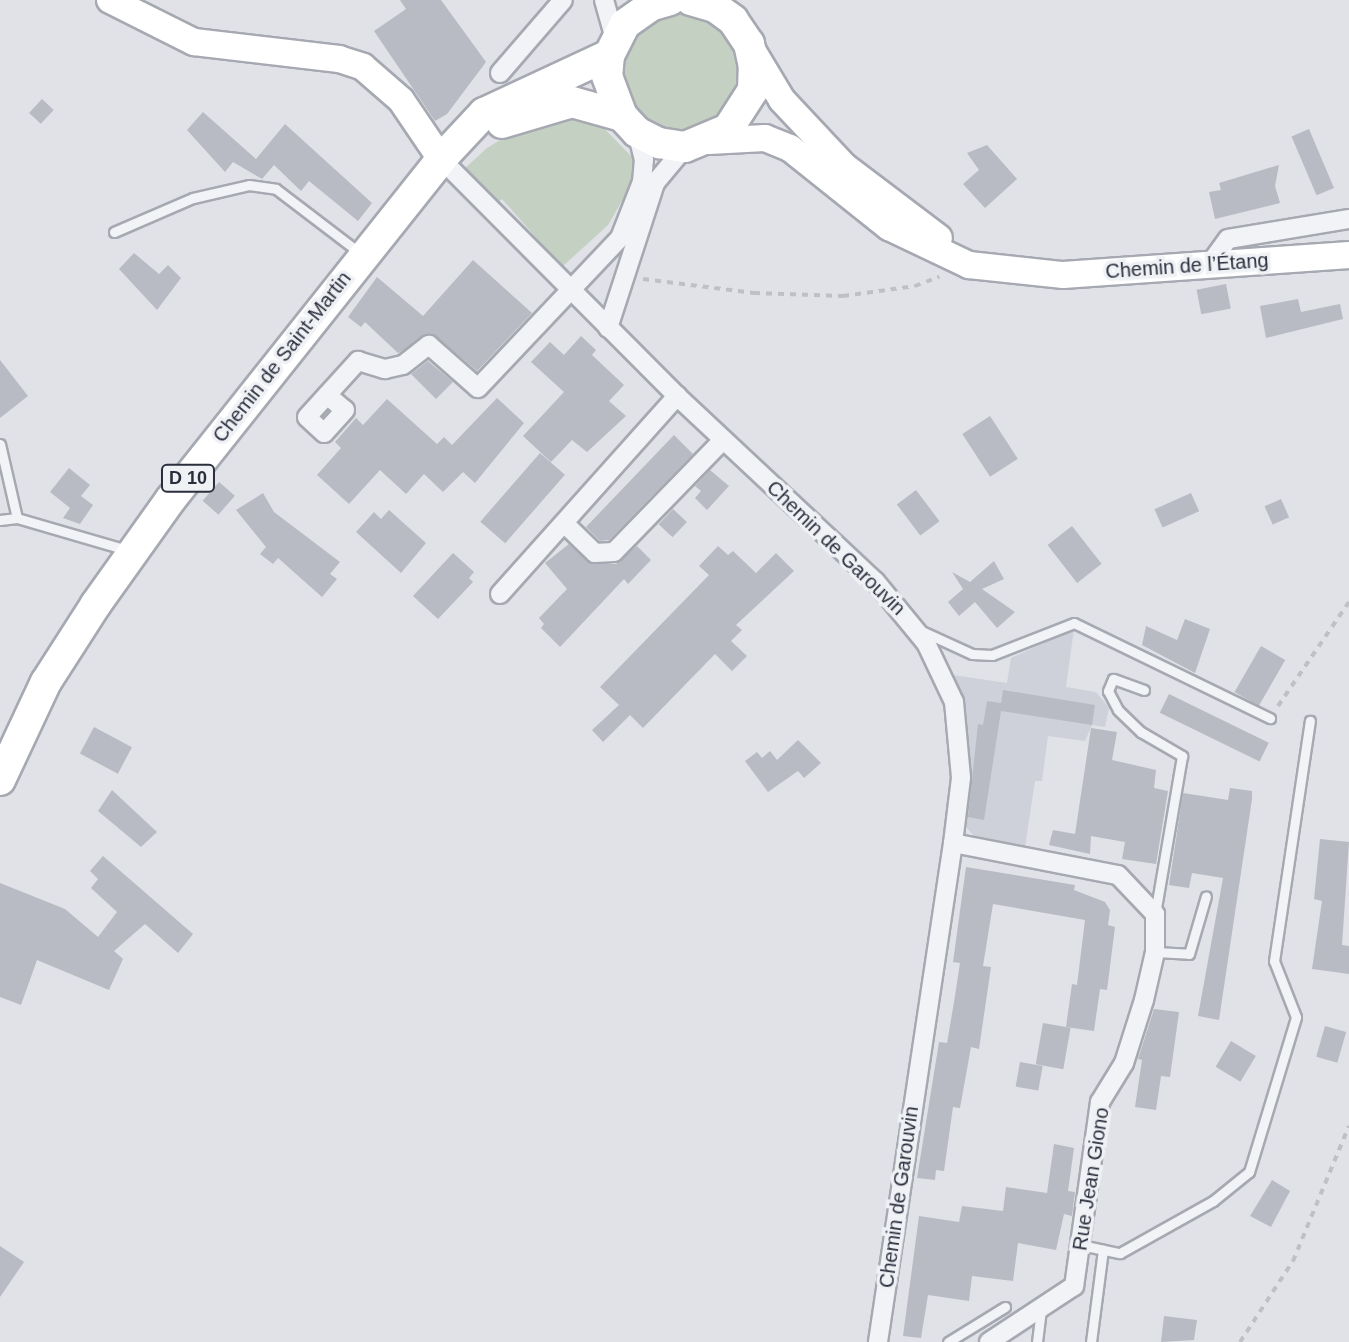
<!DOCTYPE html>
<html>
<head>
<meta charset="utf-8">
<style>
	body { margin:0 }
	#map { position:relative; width:1349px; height:1342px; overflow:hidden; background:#e0e2e7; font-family:Helvetica,sans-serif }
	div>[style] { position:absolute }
	.built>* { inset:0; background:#ced1d9 }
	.green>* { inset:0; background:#c4d0c2 }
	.round { border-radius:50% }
	.building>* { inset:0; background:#b8bbc3; transform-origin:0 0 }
	.path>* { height:4px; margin-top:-2px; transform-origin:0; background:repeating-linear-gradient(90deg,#bec0c6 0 6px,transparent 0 12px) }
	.roads { filter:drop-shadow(2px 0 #a6a9b1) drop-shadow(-2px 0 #a6a9b1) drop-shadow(0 2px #a6a9b1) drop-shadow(0 -2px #a6a9b1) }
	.lane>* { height:9px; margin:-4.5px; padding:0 4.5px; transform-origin:4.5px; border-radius:4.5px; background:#f2f3f6 }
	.street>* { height:18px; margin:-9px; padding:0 9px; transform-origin:9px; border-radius:9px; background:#f2f3f6 }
	.secondary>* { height:26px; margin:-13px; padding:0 13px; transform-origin:13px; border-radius:13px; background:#fff }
	.primary>* { height:30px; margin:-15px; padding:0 15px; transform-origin:15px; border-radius:15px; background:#fff }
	span { translate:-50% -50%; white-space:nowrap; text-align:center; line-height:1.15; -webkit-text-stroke:7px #eff1f5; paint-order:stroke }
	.shield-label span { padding:2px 6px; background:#eff1f5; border:2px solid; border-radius:6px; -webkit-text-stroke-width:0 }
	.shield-label { font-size:18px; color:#2b2f3d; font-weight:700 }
	.street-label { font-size:20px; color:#2b2f3d }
</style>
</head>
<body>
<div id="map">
	<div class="built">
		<div style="clip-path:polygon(1074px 629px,1066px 687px,1096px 692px,1109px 708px,1105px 727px,1092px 725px,1085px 741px,1048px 736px,1042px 781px,1035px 781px,1025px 847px,978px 840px,964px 825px,962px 811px,968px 737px,953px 675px,1007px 683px,1011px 658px)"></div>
	</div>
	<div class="green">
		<div class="round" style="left:621px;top:14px;width:116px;height:116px"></div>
		<div style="clip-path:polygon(589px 113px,632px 157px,634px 180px,608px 225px,562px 267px,502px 199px,497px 203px,462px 171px,487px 148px,519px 129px)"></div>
	</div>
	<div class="building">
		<div style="clip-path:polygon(400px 0,441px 0,486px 62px,447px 114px,435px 121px,374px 31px,406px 9px)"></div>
		<div style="left:42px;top:99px;width:16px;height:19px;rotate:43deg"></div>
		<div style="clip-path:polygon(203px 112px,256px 159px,285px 124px,372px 203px,358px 221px,309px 181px,301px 191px,274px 165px,262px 179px,233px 162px,225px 172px,187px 130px)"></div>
		<div style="left:1309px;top:129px;width:64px;height:19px;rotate:67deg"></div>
		<div style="clip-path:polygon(987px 145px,1017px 179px,985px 208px,963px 184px,979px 170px,967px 153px)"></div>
		<div style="clip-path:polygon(1279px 165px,1275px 186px,1280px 203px,1215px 219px,1209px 192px,1221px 190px,1219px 183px)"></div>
		<div style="clip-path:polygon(134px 253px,159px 274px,168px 265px,181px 278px,157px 310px,119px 269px)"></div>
		<div style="clip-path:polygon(473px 260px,532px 313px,477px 371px,433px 334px,398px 353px,365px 322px,361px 327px,348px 317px,377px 277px,423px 316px)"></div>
		<div style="left:1226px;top:284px;width:25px;height:30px;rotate:79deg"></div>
		<div style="clip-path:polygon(1298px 299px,1301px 312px,1340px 304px,1343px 319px,1266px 338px,1260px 306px)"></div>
		<div style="clip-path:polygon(581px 336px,596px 350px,592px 355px,624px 385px,609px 401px,626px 416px,587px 452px,572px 440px,551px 462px,523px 436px,564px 392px,531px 362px,550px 342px,564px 355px)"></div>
		<div style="clip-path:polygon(0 360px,28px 396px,0 418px)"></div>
		<div style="clip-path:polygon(428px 361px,453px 382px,436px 399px,411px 374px)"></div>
		<div style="clip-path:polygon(497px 398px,524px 423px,475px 483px,463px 472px,443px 492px,424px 474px,406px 494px,380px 470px,349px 504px,317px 475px,341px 448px,335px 442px,356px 418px,363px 425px,387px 399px,437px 444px,444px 437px,452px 445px)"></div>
		<div style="left:990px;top:416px;width:51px;height:33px;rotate:57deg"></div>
		<div style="clip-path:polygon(674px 435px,693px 454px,609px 540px,600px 541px,586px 527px)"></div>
		<div style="left:540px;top:453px;width:33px;height:91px;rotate:41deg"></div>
		<div style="clip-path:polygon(69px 468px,90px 485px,81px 496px,93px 505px,80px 524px,63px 518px,70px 508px,50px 492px)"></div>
		<div style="clip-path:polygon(710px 470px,729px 486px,707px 510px,695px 498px,701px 491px,695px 486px)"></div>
		<div style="left:219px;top:482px;width:21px;height:25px;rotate:41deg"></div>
		<div style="left:916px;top:490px;width:39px;height:24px;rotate:53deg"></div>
		<div style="clip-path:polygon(263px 493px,274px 512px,340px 562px,330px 574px,337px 579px,322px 597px,278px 558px,273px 564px,260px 554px,266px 547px,236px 510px)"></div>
		<div style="left:1191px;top:493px;width:20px;height:40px;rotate:66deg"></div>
		<div style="left:1281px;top:499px;width:20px;height:18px;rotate:66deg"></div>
		<div style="left:673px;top:509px;width:19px;height:21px;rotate:43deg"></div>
		<div style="clip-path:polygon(389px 510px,426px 543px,401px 573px,356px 532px,374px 512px,381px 519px)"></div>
		<div style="left:1072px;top:526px;width:48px;height:31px;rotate:52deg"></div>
		<div style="clip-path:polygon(569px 544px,591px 564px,616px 564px,637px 546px,651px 560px,628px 584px,624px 579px,560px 647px,541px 628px,544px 624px,539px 618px,567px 589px,545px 563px)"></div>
		<div style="clip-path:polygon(718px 546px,728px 555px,733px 551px,756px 573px,776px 553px,794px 571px,736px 625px,742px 630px,731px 641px,747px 656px,732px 671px,715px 654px,643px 728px,630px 715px,603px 742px,592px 730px,619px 705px,600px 687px,709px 575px,699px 566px)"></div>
		<div style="clip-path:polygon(453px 553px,474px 572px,469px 578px,473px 582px,438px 619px,413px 596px)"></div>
		<div style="clip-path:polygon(994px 561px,1004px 579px,982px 589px,1015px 612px,997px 628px,975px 602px,959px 616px,948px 602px,963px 589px,952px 572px,970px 582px)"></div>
		<div style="clip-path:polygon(1185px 619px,1210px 629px,1195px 673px,1142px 645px,1146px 626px,1177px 640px)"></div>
		<div style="left:1261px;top:646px;width:28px;height:53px;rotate:30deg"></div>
		<div style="clip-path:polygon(1003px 690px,1095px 705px,1092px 725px,1001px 711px,984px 820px,968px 817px,978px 724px,983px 725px,987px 701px,1001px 703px)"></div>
		<div style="left:1169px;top:694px;width:111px;height:21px;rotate:26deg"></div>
		<div style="left:94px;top:727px;width:43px;height:30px;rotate:28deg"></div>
		<div style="clip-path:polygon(1091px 728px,1117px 732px,1112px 760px,1156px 770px,1154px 788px,1168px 791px,1156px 864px,1122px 859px,1125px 842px,1091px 836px,1090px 854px,1049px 845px,1053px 830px,1075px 834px)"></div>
		<div style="clip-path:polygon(798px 740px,821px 763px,804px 778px,798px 771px,768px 792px,745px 761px,757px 752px,762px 758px,770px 751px,777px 760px)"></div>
		<div style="clip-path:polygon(1230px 788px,1252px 791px,1252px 799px,1219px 1020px,1198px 1016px,1223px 878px,1192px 873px,1189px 888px,1169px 885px,1183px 793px,1228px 800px)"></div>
		<div style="clip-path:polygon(112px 790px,157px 832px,141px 847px,98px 811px)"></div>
		<div style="clip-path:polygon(1320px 839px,1349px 842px,1342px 945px,1349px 946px,1349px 974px,1312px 969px,1322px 901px,1314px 899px)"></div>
		<div style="clip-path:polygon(103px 856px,193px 934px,178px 953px,145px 924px,114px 951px,123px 959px,109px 990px,37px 960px,21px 1005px,0 997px,0 883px,65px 909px,98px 937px,117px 912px,91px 888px,98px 879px,90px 871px)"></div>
		<div style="clip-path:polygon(966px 867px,1075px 885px,1074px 890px,1105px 902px,1110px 910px,1108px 925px,1115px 927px,1107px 990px,1100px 989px,1094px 1031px,1066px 1027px,1072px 984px,1077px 985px,1085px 920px,993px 904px,983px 966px,991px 967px,979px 1049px,971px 1047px,960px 1108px,953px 1107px,944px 1171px,936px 1170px,935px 1180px,917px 1178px,939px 1042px,947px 1043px,954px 1002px,960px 963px,953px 962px)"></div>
		<div style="clip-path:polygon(1154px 1009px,1179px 1012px,1170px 1077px,1161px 1076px,1156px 1110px,1135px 1107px,1142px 1060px,1138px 1059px)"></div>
		<div style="left:1043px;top:1023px;width:28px;height:42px;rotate:10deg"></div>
		<div style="left:1325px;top:1026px;width:22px;height:32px;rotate:16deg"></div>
		<div style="left:1231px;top:1041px;width:29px;height:30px;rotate:31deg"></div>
		<div style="left:1020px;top:1062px;width:23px;height:25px;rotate:10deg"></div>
		<div style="clip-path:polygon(1054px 1144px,1074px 1148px,1068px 1191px,1075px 1192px,1072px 1216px,1064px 1214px,1056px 1250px,1018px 1243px,1013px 1281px,972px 1276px,969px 1301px,928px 1295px,921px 1338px,903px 1336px,919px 1216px,959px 1222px,962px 1206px,1003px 1211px,1006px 1187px,1047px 1193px)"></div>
		<div style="clip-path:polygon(1272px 1180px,1290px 1191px,1271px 1227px,1250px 1216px)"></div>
		<div style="clip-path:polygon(0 1246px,24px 1262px,0 1297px)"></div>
		<div style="clip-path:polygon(1164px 1316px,1197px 1320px,1194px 1340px,1161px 1342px)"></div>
	</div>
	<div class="path">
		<div style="left:643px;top:279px;width:112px;rotate:7.2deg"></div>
		<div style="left:754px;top:293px;width:89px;rotate:1.9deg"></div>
		<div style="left:843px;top:296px;width:73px;rotate:-7.9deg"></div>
		<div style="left:915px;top:286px;width:26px;rotate:-21deg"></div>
		<div style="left:1278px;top:706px;width:126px;rotate:-55.7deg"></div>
		<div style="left:1240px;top:1342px;width:97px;rotate:-56.8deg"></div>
		<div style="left:1293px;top:1261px;width:146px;rotate:-67.5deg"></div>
	</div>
	<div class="roads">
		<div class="lane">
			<div style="left:114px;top:232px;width:86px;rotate:-23.3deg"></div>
			<div style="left:193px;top:198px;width:57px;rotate:-13.1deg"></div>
			<div style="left:249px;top:185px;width:27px;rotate:8deg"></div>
			<div style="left:276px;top:189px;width:106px;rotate:37.3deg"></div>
			<div style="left:0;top:444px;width:76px;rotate:77.1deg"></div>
			<div style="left:0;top:520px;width:17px;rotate:-7deg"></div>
			<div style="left:17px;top:518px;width:115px;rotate:16.2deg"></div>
			<div style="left:924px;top:632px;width:53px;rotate:24.6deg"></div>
			<div style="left:972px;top:654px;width:20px;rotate:3deg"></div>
			<div style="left:992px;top:655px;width:88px;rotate:-21.3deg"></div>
			<div style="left:1074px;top:623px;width:218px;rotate:25.9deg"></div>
			<div style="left:1144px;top:690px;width:33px;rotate:-160deg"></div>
			<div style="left:1113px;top:679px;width:13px;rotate:113deg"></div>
			<div style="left:1108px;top:691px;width:21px;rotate:62deg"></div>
			<div style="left:1118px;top:710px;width:32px;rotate:44deg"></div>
			<div style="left:1141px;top:732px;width:48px;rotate:30.3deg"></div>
			<div style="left:1182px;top:756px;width:160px;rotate:99.7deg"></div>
			<div style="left:1155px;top:952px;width:34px;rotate:3deg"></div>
			<div style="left:1189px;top:954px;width:60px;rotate:-73.7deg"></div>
			<div style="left:1081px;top:1245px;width:40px;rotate:12deg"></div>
			<div style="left:1120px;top:1253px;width:107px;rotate:-29.2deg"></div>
			<div style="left:1213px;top:1201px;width:46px;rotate:-38.9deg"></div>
			<div style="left:1249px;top:1172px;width:162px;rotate:-73.1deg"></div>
			<div style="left:1296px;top:1017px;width:60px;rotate:-111.4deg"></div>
			<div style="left:1274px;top:961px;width:243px;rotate:-81.5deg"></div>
			<div style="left:948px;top:1342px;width:67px;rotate:-31.6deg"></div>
			<div style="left:1037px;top:1342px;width:32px;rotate:-83deg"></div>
			<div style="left:1091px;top:1342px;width:93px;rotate:-82.6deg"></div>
		</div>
		<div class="street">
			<div style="left:604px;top:0;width:41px;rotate:74.2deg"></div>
			<div style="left:500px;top:73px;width:96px;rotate:-49.2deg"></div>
			<div style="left:441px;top:159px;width:334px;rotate:45.1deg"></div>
			<div style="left:677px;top:396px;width:271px;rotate:43.1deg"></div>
			<div style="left:875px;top:581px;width:80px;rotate:50.6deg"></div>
			<div style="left:926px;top:643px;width:65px;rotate:64.6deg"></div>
			<div style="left:954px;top:702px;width:76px;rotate:84.7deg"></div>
			<div style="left:961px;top:778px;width:65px;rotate:97deg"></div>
			<div style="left:953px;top:843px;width:505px;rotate:98.55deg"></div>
			<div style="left:1209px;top:265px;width:32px;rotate:-54deg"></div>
			<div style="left:1228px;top:239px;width:123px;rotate:-9.4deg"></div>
			<div style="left:608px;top:328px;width:152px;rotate:-72deg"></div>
			<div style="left:655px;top:183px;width:47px;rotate:-50.2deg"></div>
			<div style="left:327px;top:395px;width:23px;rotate:40deg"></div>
			<div style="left:345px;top:410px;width:31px;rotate:132deg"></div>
			<div style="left:324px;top:433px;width:23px;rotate:-137deg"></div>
			<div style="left:307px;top:417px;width:76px;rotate:-47.7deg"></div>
			<div style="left:358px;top:361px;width:28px;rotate:17deg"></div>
			<div style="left:385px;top:369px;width:18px;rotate:-13deg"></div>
			<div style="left:403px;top:365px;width:33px;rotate:-38deg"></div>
			<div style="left:429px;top:345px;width:65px;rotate:41.3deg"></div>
			<div style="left:478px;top:388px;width:207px;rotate:-46.6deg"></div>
			<div style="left:620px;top:238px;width:60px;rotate:-68.6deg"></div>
			<div style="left:642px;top:182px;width:22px;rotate:-85deg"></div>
			<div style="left:644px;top:160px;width:29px;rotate:-104deg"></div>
			<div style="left:564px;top:523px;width:43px;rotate:44.1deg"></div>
			<div style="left:595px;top:553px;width:19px;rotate:-3deg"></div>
			<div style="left:614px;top:552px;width:156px;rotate:-45.8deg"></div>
			<div style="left:500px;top:594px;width:266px;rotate:-48.2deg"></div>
			<div style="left:953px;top:843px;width:168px;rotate:11deg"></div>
			<div style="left:1118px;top:875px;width:54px;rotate:46.5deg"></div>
			<div style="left:1155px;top:914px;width:38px;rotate:90deg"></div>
			<div style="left:1155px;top:952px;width:49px;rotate:102.9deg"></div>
			<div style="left:1144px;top:1000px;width:66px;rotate:107.6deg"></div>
			<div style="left:1124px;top:1063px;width:46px;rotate:121.6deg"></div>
			<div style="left:1100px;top:1102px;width:186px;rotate:98deg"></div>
			<div style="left:1074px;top:1286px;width:102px;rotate:146.6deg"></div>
		</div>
		<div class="secondary">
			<div style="left:110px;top:0;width:94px;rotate:26.6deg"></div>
			<div style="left:194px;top:42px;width:146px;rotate:6.7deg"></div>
			<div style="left:339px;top:59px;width:25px;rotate:18deg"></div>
			<div style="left:363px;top:67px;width:50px;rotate:41deg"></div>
			<div style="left:401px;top:100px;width:71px;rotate:55.9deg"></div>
			<div style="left:752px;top:50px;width:58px;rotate:59deg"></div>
			<div style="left:782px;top:100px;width:91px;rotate:46.8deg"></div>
			<div style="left:844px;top:166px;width:119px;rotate:37.2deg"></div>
			<div style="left:709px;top:141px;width:56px;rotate:-3.1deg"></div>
			<div style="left:765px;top:138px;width:27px;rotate:22deg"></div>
			<div style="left:790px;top:148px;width:127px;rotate:38.6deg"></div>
			<div style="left:889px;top:227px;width:89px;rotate:25.4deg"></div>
			<div style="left:969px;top:265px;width:95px;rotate:6.1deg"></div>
			<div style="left:1063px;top:275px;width:287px;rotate:-4deg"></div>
		</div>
		<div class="primary">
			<div style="left:670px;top:0;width:19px;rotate:164deg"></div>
			<div style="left:652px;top:5px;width:33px;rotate:145deg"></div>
			<div style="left:625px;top:24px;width:35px;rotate:117deg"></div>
			<div style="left:609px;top:55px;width:21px;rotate:95deg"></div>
			<div style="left:607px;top:76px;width:43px;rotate:69.4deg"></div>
			<div style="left:622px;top:116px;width:22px;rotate:47deg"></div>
			<div style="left:637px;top:132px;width:25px;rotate:27deg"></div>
			<div style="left:659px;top:143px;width:26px;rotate:9deg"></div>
			<div style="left:685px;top:147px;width:47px;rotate:-22.7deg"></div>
			<div style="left:728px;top:129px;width:46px;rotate:-57.3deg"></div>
			<div style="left:753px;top:90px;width:23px;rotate:-88deg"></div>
			<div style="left:754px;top:67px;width:24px;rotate:-102deg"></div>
			<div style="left:749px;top:44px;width:29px;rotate:-124deg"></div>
			<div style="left:733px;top:20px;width:22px;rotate:-144deg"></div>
			<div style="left:715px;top:7px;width:25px;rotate:-164deg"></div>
			<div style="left:502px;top:123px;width:73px;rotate:-16.7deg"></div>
			<div style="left:572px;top:102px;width:52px;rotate:15.6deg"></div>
			<div style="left:0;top:780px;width:108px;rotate:-64.9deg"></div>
			<div style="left:46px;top:682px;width:93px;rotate:-57.3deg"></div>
			<div style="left:96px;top:604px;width:129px;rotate:-54.5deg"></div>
			<div style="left:171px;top:499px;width:434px;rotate:-51.5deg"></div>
			<div style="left:441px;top:159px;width:63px;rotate:-46.9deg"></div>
			<div style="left:484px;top:113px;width:138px;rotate:-24.9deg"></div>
		</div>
	</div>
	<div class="shield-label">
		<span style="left:188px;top:478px">D 10</span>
	</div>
	<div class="street-label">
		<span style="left:1187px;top:266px;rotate:-4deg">Chemin de l’Étang</span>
		<span style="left:282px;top:357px;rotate:-52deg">Chemin de Saint-Martin</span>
		<span style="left:836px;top:548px;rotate:44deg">Chemin de Garouvin</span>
		<span style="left:1091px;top:1179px;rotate:-81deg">Rue Jean Giono</span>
		<span style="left:899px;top:1197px;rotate:-82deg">Chemin de Garouvin</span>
	</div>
</div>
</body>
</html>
